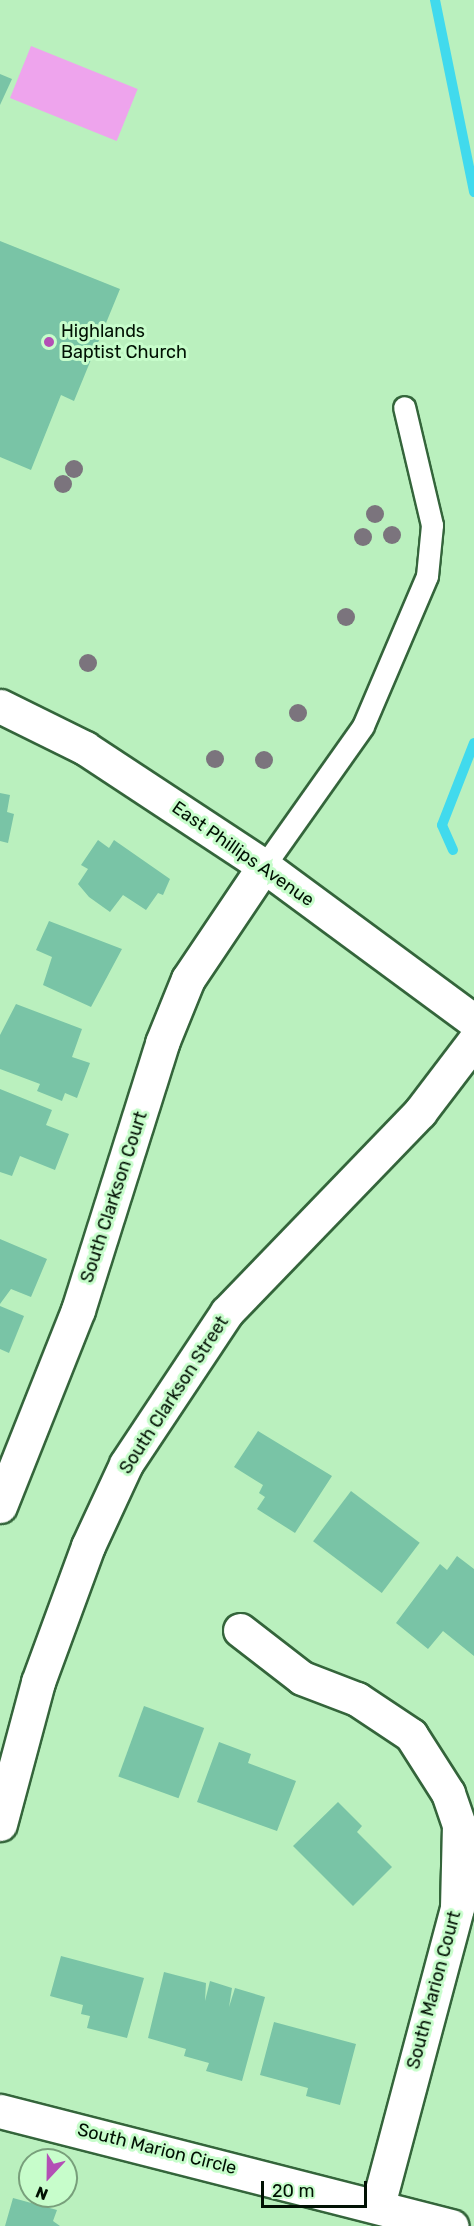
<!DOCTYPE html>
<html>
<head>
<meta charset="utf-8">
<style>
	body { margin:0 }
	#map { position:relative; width:474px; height:2226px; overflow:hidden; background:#baf0be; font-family:Rubik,sans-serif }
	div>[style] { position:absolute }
	.green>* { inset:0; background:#eea4ed; transform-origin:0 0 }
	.stream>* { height:10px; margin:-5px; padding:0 5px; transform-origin:5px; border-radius:5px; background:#41daed }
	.building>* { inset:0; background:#79c4a6; transform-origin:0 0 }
	.roads { filter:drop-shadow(2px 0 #34653b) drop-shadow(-2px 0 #34653b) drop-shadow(0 2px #34653b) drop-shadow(0 -2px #34653b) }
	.service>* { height:21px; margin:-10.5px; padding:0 10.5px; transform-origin:10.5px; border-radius:10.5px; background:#fff }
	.minor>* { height:33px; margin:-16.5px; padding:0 16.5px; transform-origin:16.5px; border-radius:16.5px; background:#fff }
	.tertiary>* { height:33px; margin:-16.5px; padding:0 16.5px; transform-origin:16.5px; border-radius:16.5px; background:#fff }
	.trees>* { width:18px; height:18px; margin:-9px; border-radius:50%; background:#7b747d }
	.dots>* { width:16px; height:16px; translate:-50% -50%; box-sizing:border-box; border:3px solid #c7fdcb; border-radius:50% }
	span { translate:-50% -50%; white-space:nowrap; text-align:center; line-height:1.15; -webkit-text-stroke:6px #c7fdcb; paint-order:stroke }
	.poi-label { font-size:18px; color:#011103 }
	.left { translate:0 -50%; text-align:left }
	.street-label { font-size:18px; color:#011103 }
	.north { position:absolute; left:18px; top:2148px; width:60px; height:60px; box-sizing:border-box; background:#c7fdcb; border:2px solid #789f7b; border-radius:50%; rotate:202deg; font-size:16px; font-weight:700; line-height:24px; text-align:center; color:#011103 }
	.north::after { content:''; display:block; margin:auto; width:21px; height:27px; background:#b34fb5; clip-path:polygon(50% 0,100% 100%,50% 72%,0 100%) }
	.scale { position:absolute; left:261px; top:2181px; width:106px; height:27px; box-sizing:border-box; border:3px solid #011103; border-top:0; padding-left:8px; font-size:18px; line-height:21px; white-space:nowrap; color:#011103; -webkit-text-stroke:4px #c7fdcb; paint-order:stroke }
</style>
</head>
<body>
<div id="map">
	<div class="green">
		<div style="left:31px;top:46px;width:115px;height:56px;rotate:22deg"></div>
	</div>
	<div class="stream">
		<div style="left:435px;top:0;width:196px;rotate:78.5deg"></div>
		<div style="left:453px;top:850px;width:27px;rotate:-114deg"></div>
		<div style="left:442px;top:825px;width:88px;rotate:-68.7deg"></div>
	</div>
	<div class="building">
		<div style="clip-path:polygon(0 74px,12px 79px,0 105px)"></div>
		<div style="clip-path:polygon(0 241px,120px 289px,74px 401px,61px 395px,31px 470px,0 457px)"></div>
		<div style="clip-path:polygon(0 793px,10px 795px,7px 812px,14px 814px,8px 843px,0 841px)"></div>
		<div style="clip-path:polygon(98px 840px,109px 848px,114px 840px,170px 879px,163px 895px,158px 893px,146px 910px,123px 895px,110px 912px,89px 897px,78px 884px,88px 869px,81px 865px)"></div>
		<div style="clip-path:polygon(49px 921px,122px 949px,91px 1007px,43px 985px,52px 957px,36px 950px)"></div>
		<div style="clip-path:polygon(16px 1004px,82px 1029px,72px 1057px,90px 1063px,77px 1098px,65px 1093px,62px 1101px,37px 1091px,40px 1084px,0 1069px,0 1035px)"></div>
		<div style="clip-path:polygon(0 1089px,52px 1110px,46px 1125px,69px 1134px,55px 1170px,20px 1156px,12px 1176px,0 1172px)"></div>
		<div style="clip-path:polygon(0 1239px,47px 1259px,31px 1297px,11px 1289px,0 1304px)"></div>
		<div style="clip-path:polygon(0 1306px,24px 1316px,9px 1353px,0 1349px)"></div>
		<div style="clip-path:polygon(258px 1431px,332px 1476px,295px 1533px,257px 1509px,265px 1497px,259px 1493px,263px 1485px,234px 1467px)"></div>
		<div style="left:351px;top:1491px;width:86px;height:63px;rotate:37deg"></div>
		<div style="clip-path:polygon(457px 1556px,474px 1569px,474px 1656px,443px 1631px,428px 1649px,396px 1623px,440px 1564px,447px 1570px)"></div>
		<div style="left:144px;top:1706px;width:64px;height:75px;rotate:20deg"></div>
		<div style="clip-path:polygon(219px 1742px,251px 1754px,248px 1763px,296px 1781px,277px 1831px,197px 1802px)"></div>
		<div style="clip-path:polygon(338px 1802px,362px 1826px,357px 1832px,392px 1867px,353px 1906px,293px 1846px)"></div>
		<div style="clip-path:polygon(61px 1956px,144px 1978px,127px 2038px,87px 2028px,90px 2016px,81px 2014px,83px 2005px,50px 1996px)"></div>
		<div style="clip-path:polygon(164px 1972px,206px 1983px,205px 2001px,210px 1981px,232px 1988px,229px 2007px,235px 1988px,265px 1997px,242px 2081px,206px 2071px,209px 2063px,184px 2056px,186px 2049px,148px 2038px)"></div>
		<div style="clip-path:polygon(274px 2022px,356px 2044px,340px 2105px,306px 2096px,308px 2088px,260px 2075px)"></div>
		<div style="clip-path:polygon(13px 2198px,57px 2210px,53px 2221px,60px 2226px,5px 2226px)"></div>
	</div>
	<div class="roads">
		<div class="service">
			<div style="left:264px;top:866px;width:171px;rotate:-54.7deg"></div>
			<div style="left:363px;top:726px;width:163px;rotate:-66.9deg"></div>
			<div style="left:427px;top:576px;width:51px;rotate:-84.4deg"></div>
			<div style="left:432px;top:525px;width:121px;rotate:-103.3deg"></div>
		</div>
		<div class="minor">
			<div style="left:0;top:706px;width:95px;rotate:26.3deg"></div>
			<div style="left:85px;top:748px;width:214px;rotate:33.4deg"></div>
			<div style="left:264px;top:866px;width:261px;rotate:36.4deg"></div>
			<div style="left:0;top:1506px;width:211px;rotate:-68.3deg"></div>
			<div style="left:78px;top:1310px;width:280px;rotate:-72.5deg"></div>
			<div style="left:162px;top:1043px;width:69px;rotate:-67.9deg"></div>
			<div style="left:188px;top:979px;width:136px;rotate:-56.1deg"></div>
			<div style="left:240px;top:1630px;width:78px;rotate:37.7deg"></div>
			<div style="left:302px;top:1678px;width:59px;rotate:20.9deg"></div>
			<div style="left:357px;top:1699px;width:65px;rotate:33.7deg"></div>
			<div style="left:411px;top:1735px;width:69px;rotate:57.5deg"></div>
			<div style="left:448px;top:1793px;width:34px;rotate:71deg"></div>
			<div style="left:459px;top:1825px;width:83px;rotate:91.4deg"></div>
			<div style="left:457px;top:1908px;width:306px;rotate:104.9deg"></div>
			<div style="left:0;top:2111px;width:466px;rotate:14.3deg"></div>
		</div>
		<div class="tertiary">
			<div style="left:0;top:1824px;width:147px;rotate:-75deg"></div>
			<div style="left:38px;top:1682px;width:145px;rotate:-69.8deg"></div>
			<div style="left:88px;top:1546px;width:90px;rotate:-65.1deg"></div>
			<div style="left:126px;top:1464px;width:182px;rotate:-56.4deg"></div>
			<div style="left:227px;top:1312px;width:278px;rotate:-46deg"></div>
			<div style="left:420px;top:1112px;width:89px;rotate:-52.7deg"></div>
		</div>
	</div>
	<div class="trees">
		<div style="left:74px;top:469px"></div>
		<div style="left:63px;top:484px"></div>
		<div style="left:375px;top:514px"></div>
		<div style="left:392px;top:535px"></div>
		<div style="left:363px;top:537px"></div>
		<div style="left:346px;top:617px"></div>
		<div style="left:88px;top:663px"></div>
		<div style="left:298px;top:713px"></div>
		<div style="left:215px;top:759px"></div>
		<div style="left:264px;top:760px"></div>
	</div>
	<div class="dots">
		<div style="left:49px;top:342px;background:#b34fb5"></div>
	</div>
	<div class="poi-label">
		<span class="left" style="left:61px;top:342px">Highlands<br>Baptist Church</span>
	</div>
	<div class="street-label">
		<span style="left:243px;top:854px;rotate:35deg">East Phillips Avenue</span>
		<span style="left:114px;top:1197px;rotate:-72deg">South Clarkson Court</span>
		<span style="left:174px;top:1395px;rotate:-57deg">South Clarkson Street</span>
		<span style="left:434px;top:1990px;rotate:-75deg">South Marion Court</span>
		<span style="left:157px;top:2149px;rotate:14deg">South Marion Circle</span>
	</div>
	<div class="north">N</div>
	<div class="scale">20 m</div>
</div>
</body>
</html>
